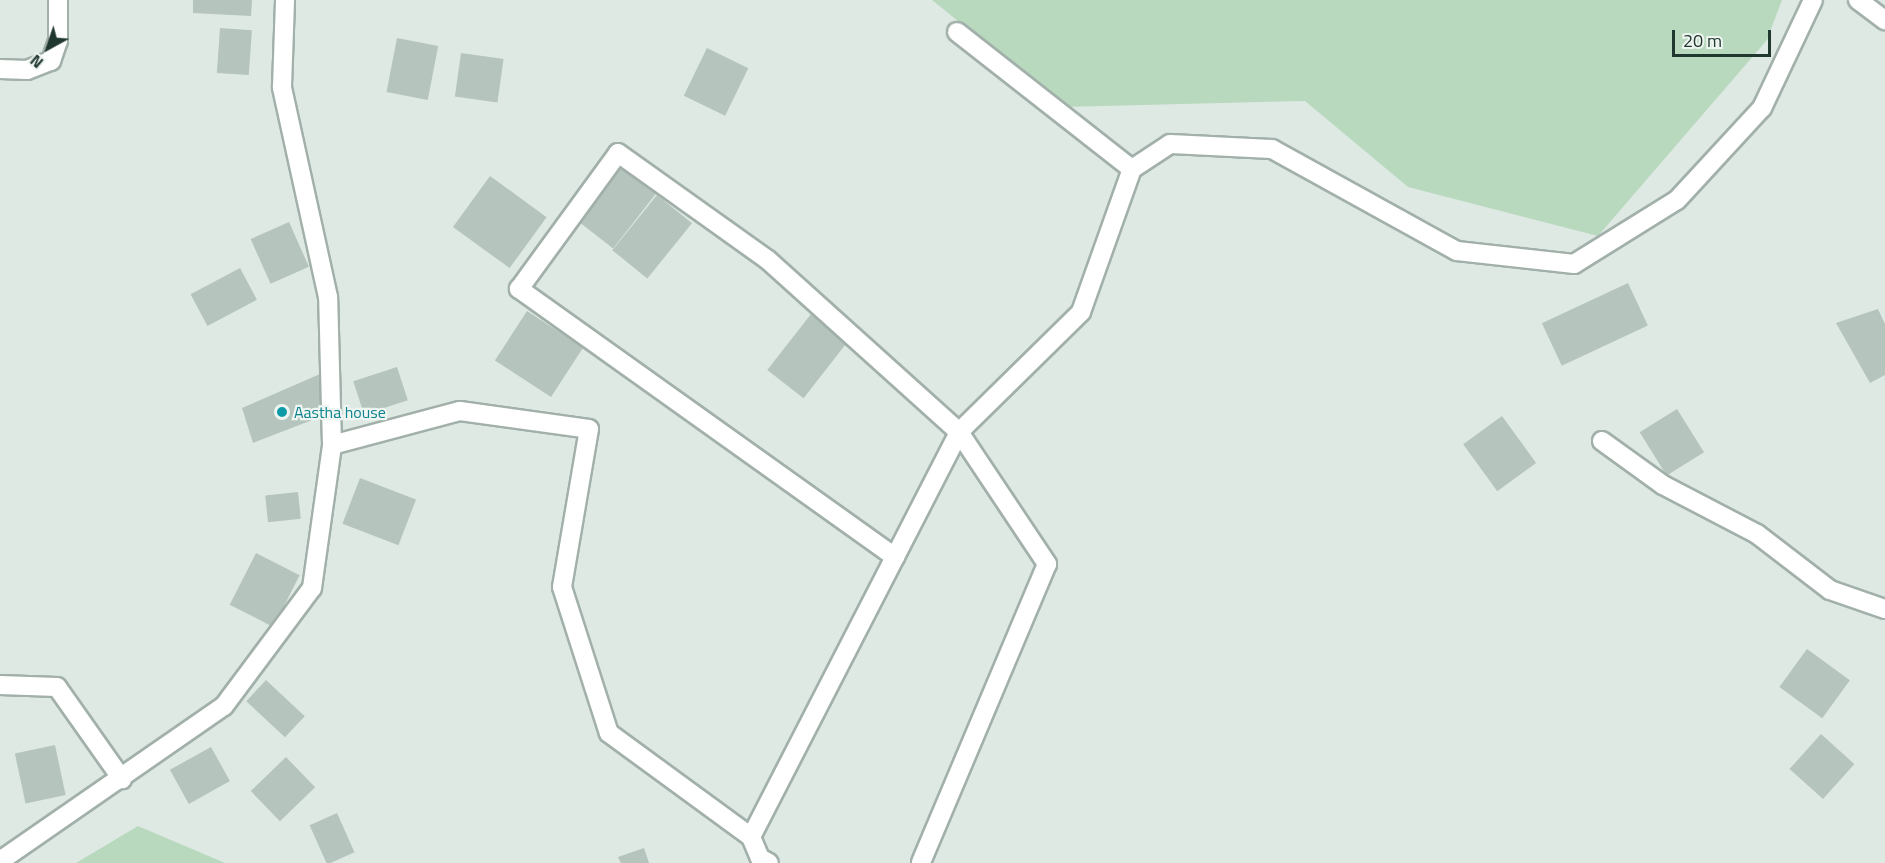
<!DOCTYPE html>
<html>
<head>
<meta charset="utf-8">
<style>
	body { margin:0 }
	#map { position:relative; width:1885px; height:863px; overflow:hidden; background:#dfe9e4; font-family:"Titillium Web",sans-serif }
	div>[style] { position:absolute }
	.green>* { inset:0; background:#b9d9bf }
	.building>* { inset:0; background:#b5c4bd; transform-origin:0 0 }
	.roads { filter:drop-shadow(2px 0 #a2b0aa) drop-shadow(-2px 0 #a2b0aa) drop-shadow(0 2px #a2b0aa) drop-shadow(0 -2px #a2b0aa) }
	.minor>* { height:18px; margin:-9px; padding:0 9px; transform-origin:9px; border-radius:9px; background:#fff }
	.dots>* { width:16px; height:16px; translate:-50% -50%; box-sizing:border-box; border:3px solid #eff6f2; border-radius:50% }
	span { translate:-50% -50%; white-space:nowrap; text-align:center; line-height:1.15; -webkit-text-stroke:4.5px #eff6f2; paint-order:stroke }
	.culture-label { font-size:16px; color:#0d838f }
	.left { translate:0 -50%; text-align:left }
	.north { position:absolute; left:18px; top:18px; width:60px; height:60px; -webkit-text-stroke:4px #eff6f2; paint-order:stroke; rotate:220deg; font-size:16px; font-weight:700; line-height:24px; text-align:center; color:#213830 }
	.north::after { content:''; display:block; margin:auto; width:21px; height:27px; background:#213830; clip-path:polygon(50% 0,100% 100%,50% 72%,0 100%) }
	.scale { position:absolute; left:1672px; top:30px; width:99px; height:27px; box-sizing:border-box; border:3px solid #213830; border-top:0; padding-left:8px; font-size:18px; line-height:21px; white-space:nowrap; color:#213830; -webkit-text-stroke:4px #eff6f2; paint-order:stroke }
</style>
</head>
<body>
<div id="map">
	<div class="green">
		<div style="clip-path:polygon(932px 0,1782px 0,1767px 40px,1598px 236px,1408px 187px,1305px 101px,1064px 107px)"></div>
		<div style="clip-path:polygon(138px 826px,225px 863px,76px 863px)"></div>
	</div>
	<div class="building">
		<div style="clip-path:polygon(193px 0,252px 0,251px 16px,193px 13px)"></div>
		<div style="left:220px;top:28px;width:32px;height:45px;rotate:4deg"></div>
		<div style="left:397px;top:38px;width:42px;height:55px;rotate:11deg"></div>
		<div style="left:707px;top:48px;width:46px;height:53px;rotate:26deg"></div>
		<div style="left:461px;top:53px;width:43px;height:44px;rotate:8deg"></div>
		<div style="left:620px;top:165px;width:46px;height:70px;rotate:38deg"></div>
		<div style="left:490px;top:176px;width:70px;height:63px;rotate:36deg"></div>
		<div style="left:657px;top:195px;width:45px;height:71px;rotate:39deg"></div>
		<div style="left:289px;top:222px;width:49px;height:42px;rotate:66deg"></div>
		<div style="left:240px;top:268px;width:36px;height:56px;rotate:62deg"></div>
		<div style="left:1628px;top:283px;width:47px;height:95px;rotate:65deg"></div>
		<div style="clip-path:polygon(1878px 309px,1885px 324px,1885px 375px,1870px 383px,1836px 323px)"></div>
		<div style="left:527px;top:311px;width:67px;height:59px;rotate:33deg"></div>
		<div style="left:811px;top:314px;width:46px;height:71px;rotate:38deg"></div>
		<div style="left:397px;top:367px;width:35px;height:46px;rotate:72deg"></div>
		<div style="clip-path:polygon(320px 374px,320px 417px,253px 443px,242px 408px)"></div>
		<div style="left:1677px;top:409px;width:51px;height:44px;rotate:58deg"></div>
		<div style="left:1502px;top:416px;width:58px;height:48px;rotate:54deg"></div>
		<div style="left:360px;top:478px;width:60px;height:49px;rotate:21deg"></div>
		<div style="left:298px;top:492px;width:27px;height:33px;rotate:84deg"></div>
		<div style="left:256px;top:553px;width:49px;height:58px;rotate:27deg"></div>
		<div style="left:1807px;top:649px;width:53px;height:47px;rotate:36deg"></div>
		<div style="left:266px;top:680px;width:53px;height:29px;rotate:43deg"></div>
		<div style="left:1821px;top:734px;width:45px;height:47px;rotate:42deg"></div>
		<div style="left:55px;top:745px;width:51px;height:41px;rotate:78deg"></div>
		<div style="left:211px;top:747px;width:39px;height:47px;rotate:61deg"></div>
		<div style="left:286px;top:757px;width:42px;height:49px;rotate:46deg"></div>
		<div style="left:337px;top:813px;width:43px;height:30px;rotate:66deg"></div>
		<div style="clip-path:polygon(644px 848px,649px 863px,621px 863px,618px 857px)"></div>
	</div>
	<div class="roads">
		<div class="minor">
			<div style="left:1858px;top:0;width:34px;rotate:37deg"></div>
			<div style="left:957px;top:32px;width:222px;rotate:38.1deg"></div>
			<div style="left:0;top:69px;width:27px;rotate:2deg"></div>
			<div style="left:27px;top:70px;width:26px;rotate:-21deg"></div>
			<div style="left:51px;top:61px;width:21px;rotate:-71deg"></div>
			<div style="left:58px;top:41px;width:41px;rotate:-90deg"></div>
			<div style="left:1602px;top:441px;width:75px;rotate:35.8deg"></div>
			<div style="left:1663px;top:485px;width:106px;rotate:27.5deg"></div>
			<div style="left:1757px;top:534px;width:92px;rotate:37.5deg"></div>
			<div style="left:1830px;top:590px;width:58px;rotate:19.1deg"></div>
			<div style="left:332px;top:445px;width:132px;rotate:-14.9deg"></div>
			<div style="left:460px;top:411px;width:130px;rotate:7.9deg"></div>
			<div style="left:589px;top:429px;width:160px;rotate:99.7deg"></div>
			<div style="left:562px;top:587px;width:153px;rotate:72.2deg"></div>
			<div style="left:609px;top:733px;width:176px;rotate:36.2deg"></div>
			<div style="left:751px;top:837px;width:455px;rotate:-62.8deg"></div>
			<div style="left:959px;top:432px;width:171px;rotate:-44.5deg"></div>
			<div style="left:1081px;top:312px;width:152px;rotate:-70.4deg"></div>
			<div style="left:1132px;top:169px;width:45px;rotate:-33.3deg"></div>
			<div style="left:1170px;top:144px;width:102px;rotate:2.8deg"></div>
			<div style="left:1272px;top:149px;width:211px;rotate:28.9deg"></div>
			<div style="left:1457px;top:251px;width:118px;rotate:6.3deg"></div>
			<div style="left:1574px;top:264px;width:121px;rotate:-31.9deg"></div>
			<div style="left:1677px;top:200px;width:125px;rotate:-47.3deg"></div>
			<div style="left:1762px;top:108px;width:119px;rotate:-64.7deg"></div>
			<div style="left:895px;top:557px;width:462px;rotate:-144.5deg"></div>
			<div style="left:519px;top:289px;width:168px;rotate:-53.9deg"></div>
			<div style="left:618px;top:153px;width:184px;rotate:35.5deg"></div>
			<div style="left:768px;top:260px;width:257px;rotate:42deg"></div>
			<div style="left:959px;top:432px;width:159px;rotate:56.3deg"></div>
			<div style="left:1047px;top:564px;width:324px;rotate:112.9deg"></div>
			<div style="left:0;top:685px;width:57px;rotate:2deg"></div>
			<div style="left:57px;top:687px;width:113px;rotate:54.8deg"></div>
			<div style="left:751px;top:837px;width:23px;rotate:67deg"></div>
			<div style="left:760px;top:858px;width:10px;rotate:29deg"></div>
			<div style="left:0;top:861px;width:272px;rotate:-34.7deg"></div>
			<div style="left:224px;top:706px;width:147px;rotate:-53.3deg"></div>
			<div style="left:312px;top:588px;width:144px;rotate:-82deg"></div>
			<div style="left:332px;top:445px;width:148px;rotate:-91.5deg"></div>
			<div style="left:328px;top:297px;width:215px;rotate:-102.4deg"></div>
			<div style="left:282px;top:87px;width:87px;rotate:-88deg"></div>
		</div>
	</div>
	<div class="dots">
		<div style="left:282px;top:412px;background:#0f9aa8"></div>
	</div>
	<div class="culture-label">
		<span class="left" style="left:294px;top:412px">Aastha house</span>
	</div>
	<div class="north">N</div>
	<div class="scale">20 m</div>
</div>
</body>
</html>
